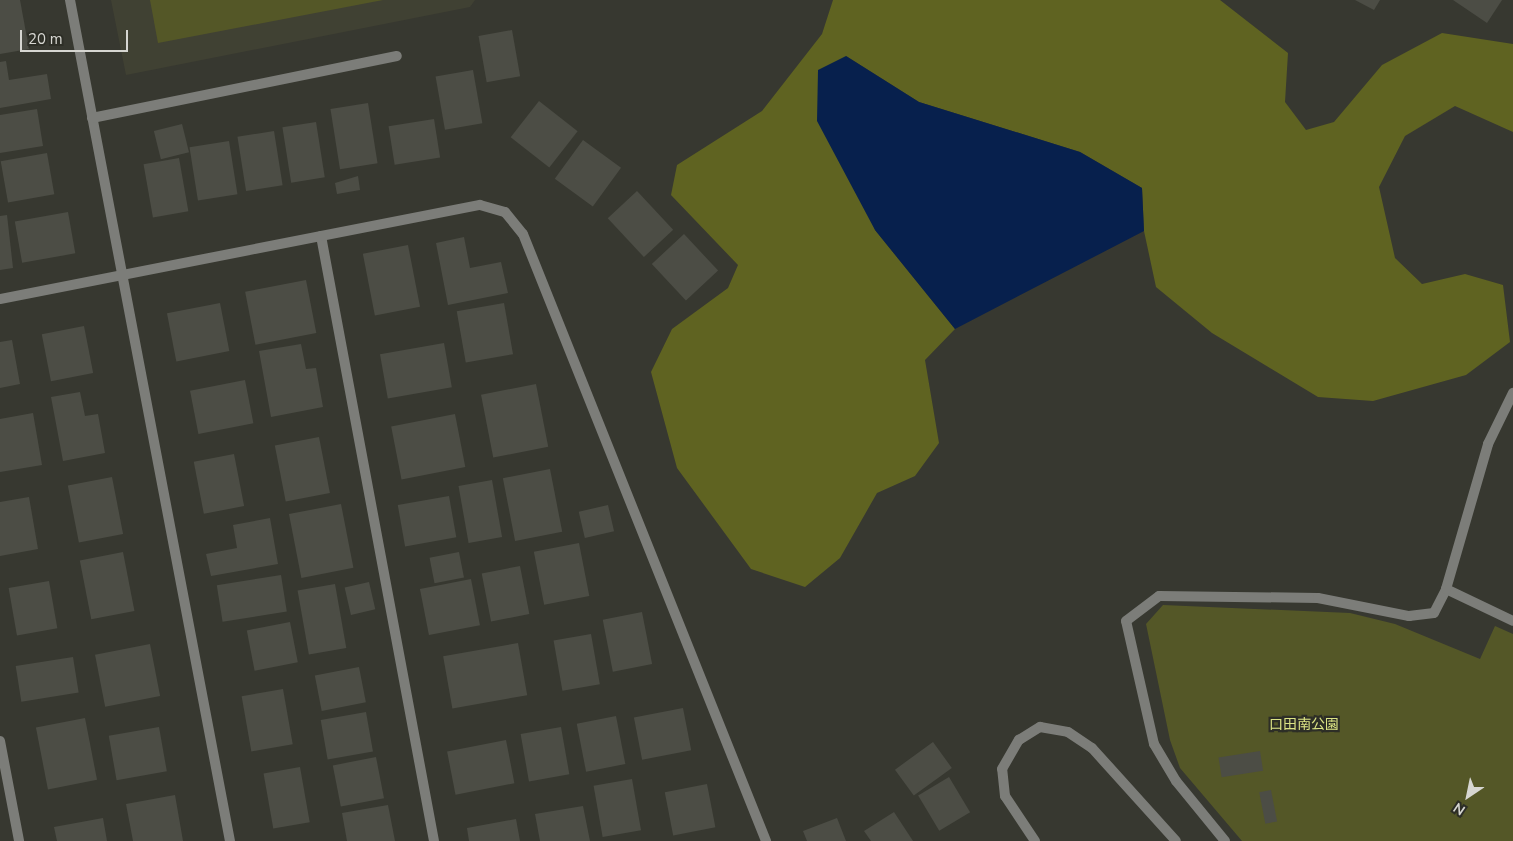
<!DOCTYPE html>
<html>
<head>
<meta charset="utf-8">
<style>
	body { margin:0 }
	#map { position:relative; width:1513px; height:841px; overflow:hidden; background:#373830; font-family:"Nunito Sans","Noto Sans JP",sans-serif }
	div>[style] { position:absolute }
	.built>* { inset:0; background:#404133 }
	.green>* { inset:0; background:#545727 }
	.forest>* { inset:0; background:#5f6321 }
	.water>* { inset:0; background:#07204d }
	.building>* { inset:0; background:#4c4d45; transform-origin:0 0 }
	.minor>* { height:10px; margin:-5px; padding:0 5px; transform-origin:5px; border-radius:5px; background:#7c7d79 }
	span { translate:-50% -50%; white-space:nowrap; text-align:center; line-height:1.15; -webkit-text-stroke:4.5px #2d2e26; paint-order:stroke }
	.park-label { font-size:14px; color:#dbe384 }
	.north { position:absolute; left:1443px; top:771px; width:50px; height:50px; -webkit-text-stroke:4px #2d2e26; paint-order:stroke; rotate:214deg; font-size:14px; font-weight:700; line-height:20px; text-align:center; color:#d6d6d1 }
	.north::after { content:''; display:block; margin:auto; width:18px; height:22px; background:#d6d6d1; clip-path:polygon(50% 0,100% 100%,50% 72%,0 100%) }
	.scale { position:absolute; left:20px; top:30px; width:108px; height:22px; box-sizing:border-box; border:2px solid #d6d6d1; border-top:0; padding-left:6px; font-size:15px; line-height:18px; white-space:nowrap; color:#d6d6d1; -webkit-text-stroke:4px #2d2e26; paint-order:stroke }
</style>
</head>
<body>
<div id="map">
	<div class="built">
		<div style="clip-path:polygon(111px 0,475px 0,470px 7px,126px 75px)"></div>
	</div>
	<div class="green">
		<div style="clip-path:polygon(150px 0,383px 0,158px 43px)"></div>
		<div style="clip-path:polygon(1163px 605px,1350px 613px,1395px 624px,1480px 659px,1495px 626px,1513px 634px,1513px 841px,1242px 841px,1180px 768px,1170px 740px,1146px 624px)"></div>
	</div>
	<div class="forest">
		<div style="clip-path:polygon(833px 0,1220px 0,1288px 53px,1285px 102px,1306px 130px,1334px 122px,1382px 65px,1442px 33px,1513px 44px,1513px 132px,1455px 106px,1405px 136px,1379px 187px,1395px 258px,1422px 284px,1465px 274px,1503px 285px,1510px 342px,1466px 375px,1373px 401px,1318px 397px,1212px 333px,1156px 287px,1144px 231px,1142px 188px,1080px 152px,919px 102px,846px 56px,875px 230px,955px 329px,925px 360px,939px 443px,915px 476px,877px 493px,840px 558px,805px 587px,751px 569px,677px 468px,651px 372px,672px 329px,728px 288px,738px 265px,671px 195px,677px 165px,762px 111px,822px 34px)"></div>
	</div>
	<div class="water">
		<div style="clip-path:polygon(846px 56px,919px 102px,1080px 152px,1142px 188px,1144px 231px,955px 329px,875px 230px,817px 121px,818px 70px)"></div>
	</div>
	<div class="building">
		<div style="clip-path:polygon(0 0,20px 0,29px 49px,0 54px)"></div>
		<div style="clip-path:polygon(1355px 0,1380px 0,1374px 10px)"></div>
		<div style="clip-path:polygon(1453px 0,1502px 0,1487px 23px)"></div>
		<div style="left:512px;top:30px;width:47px;height:34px;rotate:80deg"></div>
		<div style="clip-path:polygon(6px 61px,9px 80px,47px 74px,51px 99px,0 108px,0 62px)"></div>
		<div style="left:473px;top:70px;width:54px;height:38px;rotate:80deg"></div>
		<div style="left:539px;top:101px;width:49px;height:46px;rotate:38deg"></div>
		<div style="left:368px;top:103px;width:61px;height:38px;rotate:81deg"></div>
		<div style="clip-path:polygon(37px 109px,43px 146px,0 153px,0 115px)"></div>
		<div style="left:434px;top:119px;width:39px;height:46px;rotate:81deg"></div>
		<div style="left:316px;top:122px;width:56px;height:34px;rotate:81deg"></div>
		<div style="left:182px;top:124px;width:29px;height:29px;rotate:76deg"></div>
		<div style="left:274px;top:131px;width:55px;height:37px;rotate:81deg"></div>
		<div style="left:583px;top:140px;width:47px;height:48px;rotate:36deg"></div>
		<div style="left:229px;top:141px;width:54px;height:40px;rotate:81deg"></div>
		<div style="left:47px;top:153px;width:42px;height:47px;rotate:80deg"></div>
		<div style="left:179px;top:158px;width:54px;height:36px;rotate:80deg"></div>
		<div style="clip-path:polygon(358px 176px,360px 190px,337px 194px,335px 183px)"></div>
		<div style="left:637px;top:191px;width:53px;height:40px;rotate:47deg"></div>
		<div style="left:68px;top:212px;width:42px;height:54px;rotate:80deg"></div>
		<div style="clip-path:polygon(7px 215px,13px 268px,0 270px,0 216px)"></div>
		<div style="left:684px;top:234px;width:50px;height:44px;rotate:47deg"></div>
		<div style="clip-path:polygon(464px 237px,470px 268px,501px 262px,508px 293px,448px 305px,436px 243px)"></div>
		<div style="left:408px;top:245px;width:63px;height:46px;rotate:79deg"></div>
		<div style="left:306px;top:280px;width:54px;height:62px;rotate:79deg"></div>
		<div style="left:220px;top:303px;width:49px;height:54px;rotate:79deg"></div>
		<div style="left:504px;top:303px;width:52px;height:48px;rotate:80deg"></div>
		<div style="left:84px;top:326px;width:48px;height:43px;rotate:79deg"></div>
		<div style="clip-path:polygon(12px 340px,20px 384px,0 388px,0 342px)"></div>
		<div style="left:444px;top:343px;width:45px;height:65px;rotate:80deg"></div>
		<div style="clip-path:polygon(301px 344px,306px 369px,316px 368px,323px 407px,271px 417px,259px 351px)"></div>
		<div style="left:245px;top:380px;width:44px;height:56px;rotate:79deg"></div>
		<div style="left:536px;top:384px;width:64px;height:56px;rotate:79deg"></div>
		<div style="clip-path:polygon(80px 392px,85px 416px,98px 414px,105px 453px,63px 461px,51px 397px)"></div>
		<div style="clip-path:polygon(33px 413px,42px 465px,0 472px,0 419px)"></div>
		<div style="left:455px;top:414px;width:54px;height:65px;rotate:79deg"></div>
		<div style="left:319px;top:437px;width:57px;height:45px;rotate:79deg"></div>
		<div style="left:234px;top:454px;width:53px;height:41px;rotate:79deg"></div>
		<div style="left:550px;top:469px;width:64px;height:48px;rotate:79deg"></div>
		<div style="left:112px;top:477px;width:58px;height:45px;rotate:79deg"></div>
		<div style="left:492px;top:480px;width:58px;height:34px;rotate:80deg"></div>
		<div style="left:449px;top:496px;width:42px;height:52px;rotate:80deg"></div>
		<div style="clip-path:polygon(29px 497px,38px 549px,0 556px,0 502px)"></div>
		<div style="left:341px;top:504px;width:65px;height:53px;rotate:79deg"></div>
		<div style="left:608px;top:505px;width:27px;height:30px;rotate:77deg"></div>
		<div style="clip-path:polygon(270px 518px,278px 564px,211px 576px,206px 554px,237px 548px,233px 525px)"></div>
		<div style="left:579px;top:543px;width:54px;height:46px;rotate:79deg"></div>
		<div style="left:123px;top:552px;width:60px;height:44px;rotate:79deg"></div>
		<div style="left:459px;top:552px;width:26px;height:30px;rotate:79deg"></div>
		<div style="left:520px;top:566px;width:49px;height:39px;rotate:79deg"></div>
		<div style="left:281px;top:575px;width:37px;height:65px;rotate:81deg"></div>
		<div style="left:471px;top:579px;width:47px;height:52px;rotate:79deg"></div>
		<div style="left:49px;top:581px;width:48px;height:41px;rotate:80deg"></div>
		<div style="left:369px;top:582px;width:28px;height:25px;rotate:77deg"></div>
		<div style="left:335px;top:584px;width:65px;height:38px;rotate:80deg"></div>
		<div style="left:642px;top:612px;width:53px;height:40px;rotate:79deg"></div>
		<div style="left:290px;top:622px;width:41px;height:44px;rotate:79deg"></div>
		<div style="left:591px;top:634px;width:51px;height:38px;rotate:80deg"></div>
		<div style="left:518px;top:643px;width:53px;height:76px;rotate:80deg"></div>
		<div style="left:150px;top:644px;width:53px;height:56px;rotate:79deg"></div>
		<div style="left:73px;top:657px;width:36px;height:58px;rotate:81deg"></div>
		<div style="left:359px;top:667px;width:36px;height:45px;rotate:79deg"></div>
		<div style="left:283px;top:689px;width:56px;height:42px;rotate:80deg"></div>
		<div style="left:683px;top:708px;width:43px;height:50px;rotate:79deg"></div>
		<div style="left:366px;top:712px;width:40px;height:46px;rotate:80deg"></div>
		<div style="left:616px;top:716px;width:49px;height:40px;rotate:79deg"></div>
		<div style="left:85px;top:718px;width:63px;height:50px;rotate:79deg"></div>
		<div style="left:159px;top:727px;width:45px;height:51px;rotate:80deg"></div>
		<div style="left:561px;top:727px;width:48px;height:41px;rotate:80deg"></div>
		<div style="left:506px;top:740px;width:44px;height:60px;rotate:79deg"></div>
		<div style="left:933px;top:742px;width:32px;height:47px;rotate:54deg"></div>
		<div style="left:1260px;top:751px;width:20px;height:42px;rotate:81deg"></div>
		<div style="left:376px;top:757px;width:42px;height:44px;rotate:79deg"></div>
		<div style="left:300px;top:767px;width:56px;height:37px;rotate:80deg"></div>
		<div style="left:949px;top:777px;width:41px;height:36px;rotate:59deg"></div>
		<div style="left:632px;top:779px;width:52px;height:39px;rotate:80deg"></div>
		<div style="left:707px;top:784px;width:44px;height:43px;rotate:79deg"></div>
		<div style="left:1271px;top:790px;width:32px;height:12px;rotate:79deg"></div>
		<div style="clip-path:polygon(175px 795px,183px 841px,133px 841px,126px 804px)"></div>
		<div style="clip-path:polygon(388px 805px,395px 841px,347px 841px,342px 813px)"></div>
		<div style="clip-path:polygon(583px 806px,590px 841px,540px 841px,535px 814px)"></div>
		<div style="clip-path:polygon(894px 812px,913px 841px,871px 841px,864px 831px)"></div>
		<div style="clip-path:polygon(103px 818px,107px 841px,57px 841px,54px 827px)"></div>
		<div style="clip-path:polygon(837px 818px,846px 841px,807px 841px,803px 831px)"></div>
		<div style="clip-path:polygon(516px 819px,520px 841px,469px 841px,467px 828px)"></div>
	</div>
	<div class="minor">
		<div style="left:70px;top:0;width:856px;rotate:79.23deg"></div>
		<div style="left:92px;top:118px;width:311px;rotate:-11.5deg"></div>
		<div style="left:321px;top:236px;width:615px;rotate:79.42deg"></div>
		<div style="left:0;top:299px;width:489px;rotate:-11.1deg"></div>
		<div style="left:480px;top:205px;width:26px;rotate:16deg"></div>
		<div style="left:505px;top:212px;width:28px;rotate:51deg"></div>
		<div style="left:523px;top:234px;width:654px;rotate:68.18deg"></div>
		<div style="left:1446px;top:589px;width:74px;rotate:25.5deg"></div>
		<div style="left:0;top:741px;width:102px;rotate:79.2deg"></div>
		<div style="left:1035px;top:841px;width:54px;rotate:-123.7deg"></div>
		<div style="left:1005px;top:796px;width:27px;rotate:-96deg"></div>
		<div style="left:1002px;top:769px;width:34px;rotate:-60deg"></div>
		<div style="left:1019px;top:740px;width:25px;rotate:-32deg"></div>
		<div style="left:1040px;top:727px;width:28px;rotate:10deg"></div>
		<div style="left:1068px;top:732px;width:29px;rotate:34deg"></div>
		<div style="left:1092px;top:748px;width:125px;rotate:47.9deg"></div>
		<div style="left:1225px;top:841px;width:77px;rotate:-129.2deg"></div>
		<div style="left:1176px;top:781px;width:43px;rotate:-120.7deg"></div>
		<div style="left:1154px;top:744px;width:126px;rotate:-102.8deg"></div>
		<div style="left:1126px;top:621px;width:41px;rotate:-37.1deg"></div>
		<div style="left:1159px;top:596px;width:159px;rotate:0.7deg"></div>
		<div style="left:1318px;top:598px;width:93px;rotate:11.2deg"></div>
		<div style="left:1409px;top:616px;width:25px;rotate:-7deg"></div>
		<div style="left:1434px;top:613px;width:27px;rotate:-63deg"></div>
		<div style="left:1446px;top:589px;width:151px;rotate:-73.8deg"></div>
		<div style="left:1488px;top:444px;width:57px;rotate:-63.9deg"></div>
	</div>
	<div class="park-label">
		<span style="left:1304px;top:725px">口田南公園</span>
	</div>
	<div class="north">N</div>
	<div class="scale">20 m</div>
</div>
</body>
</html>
